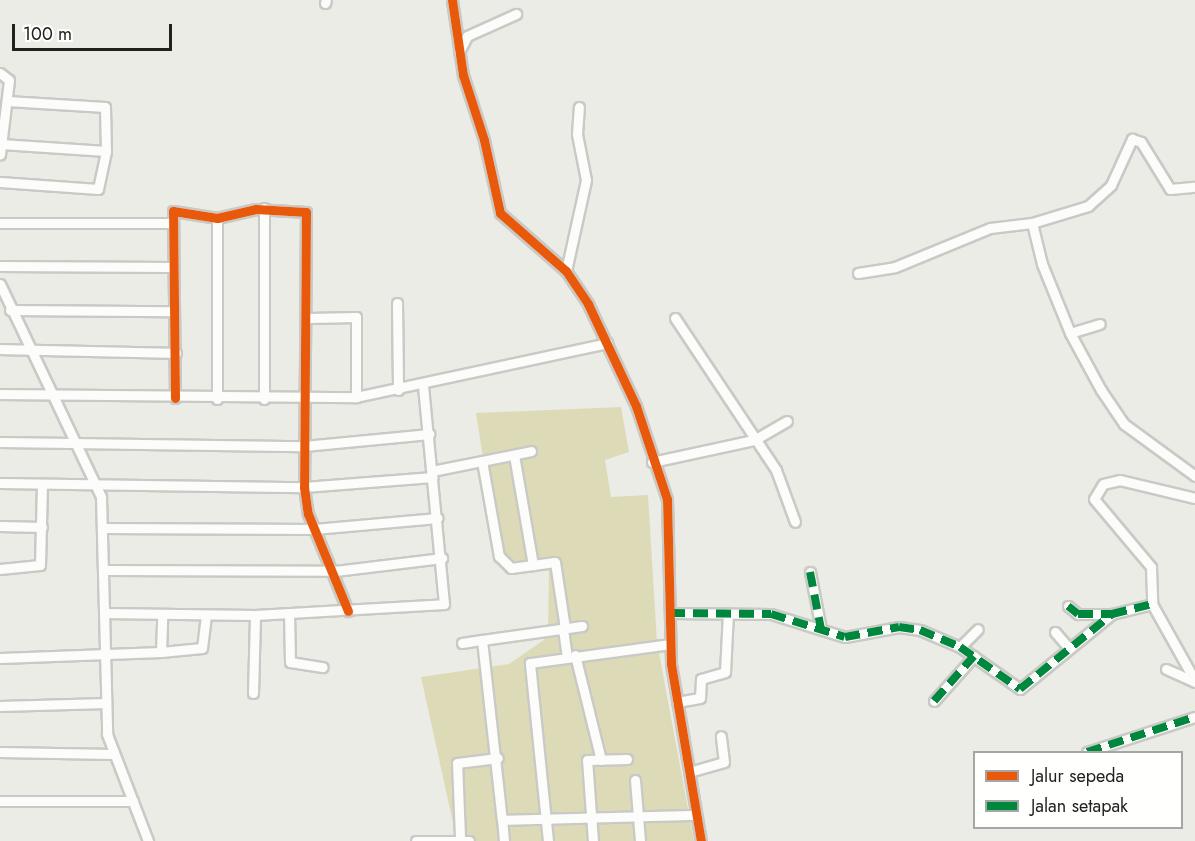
<!DOCTYPE html>
<html>
<head>
<meta charset="utf-8">
<style>
	body { margin:0 }
	#map { position:relative; width:1195px; height:841px; overflow:hidden; background:#ecece6; font-family:Jost,sans-serif }
	div>[style] { position:absolute }
	.green>* { inset:0; background:#dddbb7 }
	.roads { filter:drop-shadow(2px 0 #c9c9c5) drop-shadow(-2px 0 #c9c9c5) drop-shadow(0 2px #c9c9c5) drop-shadow(0 -2px #c9c9c5) }
	.street>* { height:9px; margin:-4.5px; padding:0 4.5px; transform-origin:4.5px; border-radius:4.5px; background:#fcfcfb }
	.quiet>* { height:8px; margin-top:-4px; transform-origin:0; background:repeating-linear-gradient(90deg,#00873e 0 15px,transparent 0 23px) }
	.cycleway>* { height:9px; margin:-4.5px; padding:0 4.5px; transform-origin:4.5px; border-radius:4.5px; background:#e8590c }
	span { translate:-50% -50%; white-space:nowrap; text-align:center; line-height:1.15; -webkit-text-stroke:4.5px #fffffe; paint-order:stroke }
	.legend { position:absolute; left:973px; top:751px; width:210px; height:78px; box-sizing:border-box; background:#fffffe; border:2px solid #a6a6a4; margin:0; padding:8px 10px; list-style:none; font-size:18px; color:#21211d }
	.legend li { display:flex; align-items:center; gap:12px; height:30px }
	.legend b { width:30px; border:2px solid #a6a6a4 }
	.scale { position:absolute; left:12px; top:24px; width:160px; height:27px; box-sizing:border-box; border:3px solid #21211d; border-top:0; padding-left:8px; font-size:18px; line-height:21px; white-space:nowrap; color:#21211d; -webkit-text-stroke:4px #fffffe; paint-order:stroke }
</style>
</head>
<body>
<div id="map">
	<div class="green">
		<div style="clip-path:polygon(621px 407px,629px 452px,605px 460px,611px 497px,648px 495px,657px 642px,694px 841px,457px 841px,421px 677px,509px 664px,548px 637px,549px 563px,500px 565px,476px 413px)"></div>
	</div>
	<div class="roads">
		<div class="street">
			<div style="left:452px;top:0;width:76px;rotate:81.7deg"></div>
			<div style="left:463px;top:75px;width:68px;rotate:72.1deg"></div>
			<div style="left:484px;top:140px;width:75px;rotate:77.6deg"></div>
			<div style="left:500px;top:213px;width:88px;rotate:41.3deg"></div>
			<div style="left:566px;top:271px;width:40px;rotate:56deg"></div>
			<div style="left:588px;top:304px;width:113px;rotate:64.8deg"></div>
			<div style="left:636px;top:406px;width:98px;rotate:71.6deg"></div>
			<div style="left:667px;top:499px;width:165px;rotate:88.6deg"></div>
			<div style="left:671px;top:664px;width:180px;rotate:80.4deg"></div>
			<div style="left:325px;top:3px;width:3px;rotate:-72deg"></div>
			<div style="left:459px;top:52px;width:18px;rotate:-63deg"></div>
			<div style="left:467px;top:36px;width:54px;rotate:-24.2deg"></div>
			<div style="left:0;top:73px;width:11px;rotate:38deg"></div>
			<div style="left:9px;top:80px;width:75px;rotate:96.9deg"></div>
			<div style="left:1px;top:144px;width:105px;rotate:3.8deg"></div>
			<div style="left:0;top:182px;width:98px;rotate:4.1deg"></div>
			<div style="left:98px;top:189px;width:39px;rotate:-78deg"></div>
			<div style="left:106px;top:151px;width:44px;rotate:-91.3deg"></div>
			<div style="left:105px;top:107px;width:98px;rotate:-176.5deg"></div>
			<div style="left:264px;top:208px;width:191px;rotate:90deg"></div>
			<div style="left:217px;top:218px;width:181px;rotate:90deg"></div>
			<div style="left:0;top:223px;width:171px"></div>
			<div style="left:1032px;top:223px;width:42px;rotate:76.3deg"></div>
			<div style="left:1042px;top:264px;width:74px;rotate:67.9deg"></div>
			<div style="left:1070px;top:333px;width:65px;rotate:61.5deg"></div>
			<div style="left:1101px;top:390px;width:41px;rotate:55.9deg"></div>
			<div style="left:1124px;top:424px;width:88px;rotate:36.2deg"></div>
			<div style="left:0;top:266px;width:172px;rotate:0.3deg"></div>
			<div style="left:566px;top:271px;width:93px;rotate:-77.6deg"></div>
			<div style="left:586px;top:180px;width:47px;rotate:-101.1deg"></div>
			<div style="left:577px;top:134px;width:27px;rotate:-86deg"></div>
			<div style="left:858px;top:273px;width:37px;rotate:-9deg"></div>
			<div style="left:895px;top:267px;width:103px;rotate:-22.3deg"></div>
			<div style="left:990px;top:228px;width:42px;rotate:-6.8deg"></div>
			<div style="left:1032px;top:223px;width:59px;rotate:-16.9deg"></div>
			<div style="left:1088px;top:206px;width:31px;rotate:-42deg"></div>
			<div style="left:1111px;top:185px;width:51px;rotate:-65.5deg"></div>
			<div style="left:1132px;top:139px;width:9px;rotate:18deg"></div>
			<div style="left:1141px;top:142px;width:55px;rotate:58.3deg"></div>
			<div style="left:1170px;top:189px;width:25px;rotate:-5deg"></div>
			<div style="left:0;top:284px;width:236px;rotate:64.6deg"></div>
			<div style="left:101px;top:497px;width:237px;rotate:88.5deg"></div>
			<div style="left:107px;top:734px;width:115px;rotate:69deg"></div>
			<div style="left:397px;top:303px;width:87px;rotate:89.3deg"></div>
			<div style="left:10px;top:310px;width:163px;rotate:0.4deg"></div>
			<div style="left:309px;top:318px;width:47px;rotate:-1.2deg"></div>
			<div style="left:356px;top:317px;width:80px;rotate:90deg"></div>
			<div style="left:675px;top:318px;width:182px;rotate:56.4deg"></div>
			<div style="left:776px;top:470px;width:55px;rotate:69.9deg"></div>
			<div style="left:1070px;top:333px;width:31px;rotate:-17deg"></div>
			<div style="left:0;top:349px;width:176px;rotate:1.3deg"></div>
			<div style="left:0;top:394px;width:356px;rotate:0.5deg"></div>
			<div style="left:356px;top:397px;width:257px;rotate:-12.1deg"></div>
			<div style="left:175px;top:398px;width:187px;rotate:-90.6deg"></div>
			<div style="left:173px;top:211px;width:45px;rotate:9deg"></div>
			<div style="left:217px;top:218px;width:40px;rotate:-13deg"></div>
			<div style="left:256px;top:209px;width:50px;rotate:3.4deg"></div>
			<div style="left:306px;top:212px;width:275px;rotate:90.4deg"></div>
			<div style="left:304px;top:487px;width:27px;rotate:82deg"></div>
			<div style="left:308px;top:514px;width:105px;rotate:67.6deg"></div>
			<div style="left:0;top:442px;width:304px;rotate:0.8deg"></div>
			<div style="left:304px;top:446px;width:126px;rotate:-5.5deg"></div>
			<div style="left:514px;top:455px;width:112px;rotate:80.2deg"></div>
			<div style="left:482px;top:461px;width:97px;rotate:79.9deg"></div>
			<div style="left:499px;top:556px;width:17px;rotate:45deg"></div>
			<div style="left:511px;top:568px;width:44px;rotate:-7.8deg"></div>
			<div style="left:555px;top:562px;width:67px;rotate:81.4deg"></div>
			<div style="left:652px;top:462px;width:104px;rotate:-12.2deg"></div>
			<div style="left:754px;top:440px;width:38px;rotate:-30deg"></div>
			<div style="left:432px;top:471px;width:101px;rotate:-11.4deg"></div>
			<div style="left:0;top:483px;width:304px;rotate:0.8deg"></div>
			<div style="left:304px;top:487px;width:129px;rotate:-4.4deg"></div>
			<div style="left:1195px;top:498px;width:77px;rotate:-166.5deg"></div>
			<div style="left:1120px;top:480px;width:17px;rotate:167deg"></div>
			<div style="left:1103px;top:484px;width:17px;rotate:121deg"></div>
			<div style="left:1094px;top:499px;width:89px;rotate:50deg"></div>
			<div style="left:1151px;top:567px;width:37px;rotate:88deg"></div>
			<div style="left:1152px;top:604px;width:88px;rotate:60.8deg"></div>
			<div style="left:0;top:526px;width:42px;rotate:1.4deg"></div>
			<div style="left:103px;top:528px;width:211px;rotate:0.3deg"></div>
			<div style="left:314px;top:529px;width:124px;rotate:-5.1deg"></div>
			<div style="left:0;top:569px;width:40px;rotate:-5.7deg"></div>
			<div style="left:40px;top:565px;width:81px;rotate:-88.6deg"></div>
			<div style="left:105px;top:570px;width:230px;rotate:0.2deg"></div>
			<div style="left:335px;top:571px;width:108px;rotate:-6.9deg"></div>
			<div style="left:810px;top:572px;width:58px;rotate:79.1deg"></div>
			<div style="left:1068px;top:606px;width:13px;rotate:39deg"></div>
			<div style="left:1078px;top:614px;width:34px"></div>
			<div style="left:104px;top:613px;width:151px;rotate:0.8deg"></div>
			<div style="left:255px;top:615px;width:189px;rotate:-3.3deg"></div>
			<div style="left:444px;top:604px;width:219px;rotate:-95.5deg"></div>
			<div style="left:289px;top:613px;width:49px;rotate:88.8deg"></div>
			<div style="left:290px;top:662px;width:33px;rotate:9deg"></div>
			<div style="left:670px;top:613px;width:101px;rotate:0.6deg"></div>
			<div style="left:771px;top:614px;width:77px;rotate:17.3deg"></div>
			<div style="left:845px;top:637px;width:55px;rotate:-10.5deg"></div>
			<div style="left:899px;top:627px;width:21px;rotate:8deg"></div>
			<div style="left:920px;top:630px;width:43px;rotate:23deg"></div>
			<div style="left:960px;top:647px;width:73px;rotate:35deg"></div>
			<div style="left:1020px;top:689px;width:119px;rotate:-39.2deg"></div>
			<div style="left:1112px;top:614px;width:41px;rotate:-14deg"></div>
			<div style="left:563px;top:629px;width:27px;rotate:82deg"></div>
			<div style="left:1055px;top:632px;width:20px;rotate:49deg"></div>
			<div style="left:482px;top:640px;width:101px;rotate:-8deg"></div>
			<div style="left:462px;top:643px;width:20px;rotate:-9deg"></div>
			<div style="left:482px;top:640px;width:181px;rotate:83.7deg"></div>
			<div style="left:960px;top:647px;width:25px;rotate:-45deg"></div>
			<div style="left:161px;top:652px;width:41px;rotate:-5.6deg"></div>
			<div style="left:202px;top:648px;width:33px;rotate:-83deg"></div>
			<div style="left:575px;top:655px;width:108px;rotate:76.1deg"></div>
			<div style="left:0;top:658px;width:161px;rotate:-2.1deg"></div>
			<div style="left:161px;top:652px;width:38px;rotate:-88deg"></div>
			<div style="left:1166px;top:669px;width:32px;rotate:24deg"></div>
			<div style="left:253px;top:693px;width:78px;rotate:-88.5deg"></div>
			<div style="left:934px;top:701px;width:60px;rotate:-48.4deg"></div>
			<div style="left:677px;top:702px;width:23px;rotate:-10deg"></div>
			<div style="left:700px;top:698px;width:19px;rotate:-87deg"></div>
			<div style="left:701px;top:679px;width:25px;rotate:-16deg"></div>
			<div style="left:725px;top:672px;width:59px;rotate:-87.1deg"></div>
			<div style="left:0;top:706px;width:106px;rotate:-1.6deg"></div>
			<div style="left:0;top:752px;width:113px;rotate:1deg"></div>
			<div style="left:1087px;top:752px;width:114px;rotate:-18deg"></div>
			<div style="left:689px;top:772px;width:36px;rotate:-16deg"></div>
			<div style="left:724px;top:762px;width:26px;rotate:-97deg"></div>
			<div style="left:635px;top:780px;width:61px;rotate:85.3deg"></div>
			<div style="left:0;top:801px;width:133px"></div>
			<div style="left:460px;top:837px;width:74px;rotate:-92.3deg"></div>
			<div style="left:457px;top:763px;width:41px;rotate:-7deg"></div>
			<div style="left:416px;top:841px;width:53px"></div>
			<div style="left:504px;top:841px;width:21px;rotate:-95deg"></div>
			<div style="left:502px;top:820px;width:193px;rotate:-1.5deg"></div>
			<div style="left:548px;top:841px;width:179px;rotate:-95.8deg"></div>
			<div style="left:530px;top:663px;width:141px;rotate:-7.7deg"></div>
			<div style="left:593px;top:841px;width:81px;rotate:-94.2deg"></div>
			<div style="left:587px;top:760px;width:40px;rotate:-1.4deg"></div>
		</div>
	</div>
	<div class="quiet">
		<div style="left:810px;top:572px;width:58px;rotate:79.1deg"></div>
		<div style="left:1068px;top:606px;width:13px;rotate:39deg"></div>
		<div style="left:1078px;top:614px;width:34px"></div>
		<div style="left:670px;top:613px;width:101px;rotate:0.6deg"></div>
		<div style="left:771px;top:614px;width:77px;rotate:17.3deg"></div>
		<div style="left:845px;top:637px;width:55px;rotate:-10.5deg"></div>
		<div style="left:899px;top:627px;width:21px;rotate:8deg"></div>
		<div style="left:920px;top:630px;width:43px;rotate:23deg"></div>
		<div style="left:960px;top:647px;width:73px;rotate:35deg"></div>
		<div style="left:1020px;top:689px;width:119px;rotate:-39.2deg"></div>
		<div style="left:1112px;top:614px;width:41px;rotate:-14deg"></div>
		<div style="left:934px;top:701px;width:60px;rotate:-48.4deg"></div>
		<div style="left:1087px;top:752px;width:114px;rotate:-18deg"></div>
	</div>
	<div class="cycleway">
		<div style="left:452px;top:0;width:76px;rotate:81.7deg"></div>
		<div style="left:463px;top:75px;width:68px;rotate:72.1deg"></div>
		<div style="left:484px;top:140px;width:75px;rotate:77.6deg"></div>
		<div style="left:500px;top:213px;width:88px;rotate:41.3deg"></div>
		<div style="left:566px;top:271px;width:40px;rotate:56deg"></div>
		<div style="left:588px;top:304px;width:113px;rotate:64.8deg"></div>
		<div style="left:636px;top:406px;width:98px;rotate:71.6deg"></div>
		<div style="left:667px;top:499px;width:165px;rotate:88.6deg"></div>
		<div style="left:671px;top:664px;width:180px;rotate:80.4deg"></div>
		<div style="left:175px;top:398px;width:187px;rotate:-90.6deg"></div>
		<div style="left:173px;top:211px;width:45px;rotate:9deg"></div>
		<div style="left:217px;top:218px;width:40px;rotate:-13deg"></div>
		<div style="left:256px;top:209px;width:50px;rotate:3.4deg"></div>
		<div style="left:306px;top:212px;width:275px;rotate:90.4deg"></div>
		<div style="left:304px;top:487px;width:27px;rotate:82deg"></div>
		<div style="left:308px;top:514px;width:105px;rotate:67.6deg"></div>
	</div>
	<ul class="legend">
	<li><b style="height:8px;background:#e8590c"></b>Jalur sepeda</li>
	<li><b style="height:8px;background:#00873e"></b>Jalan setapak</li>
	</ul>
	<div class="scale">100 m</div>
</div>
</body>
</html>
